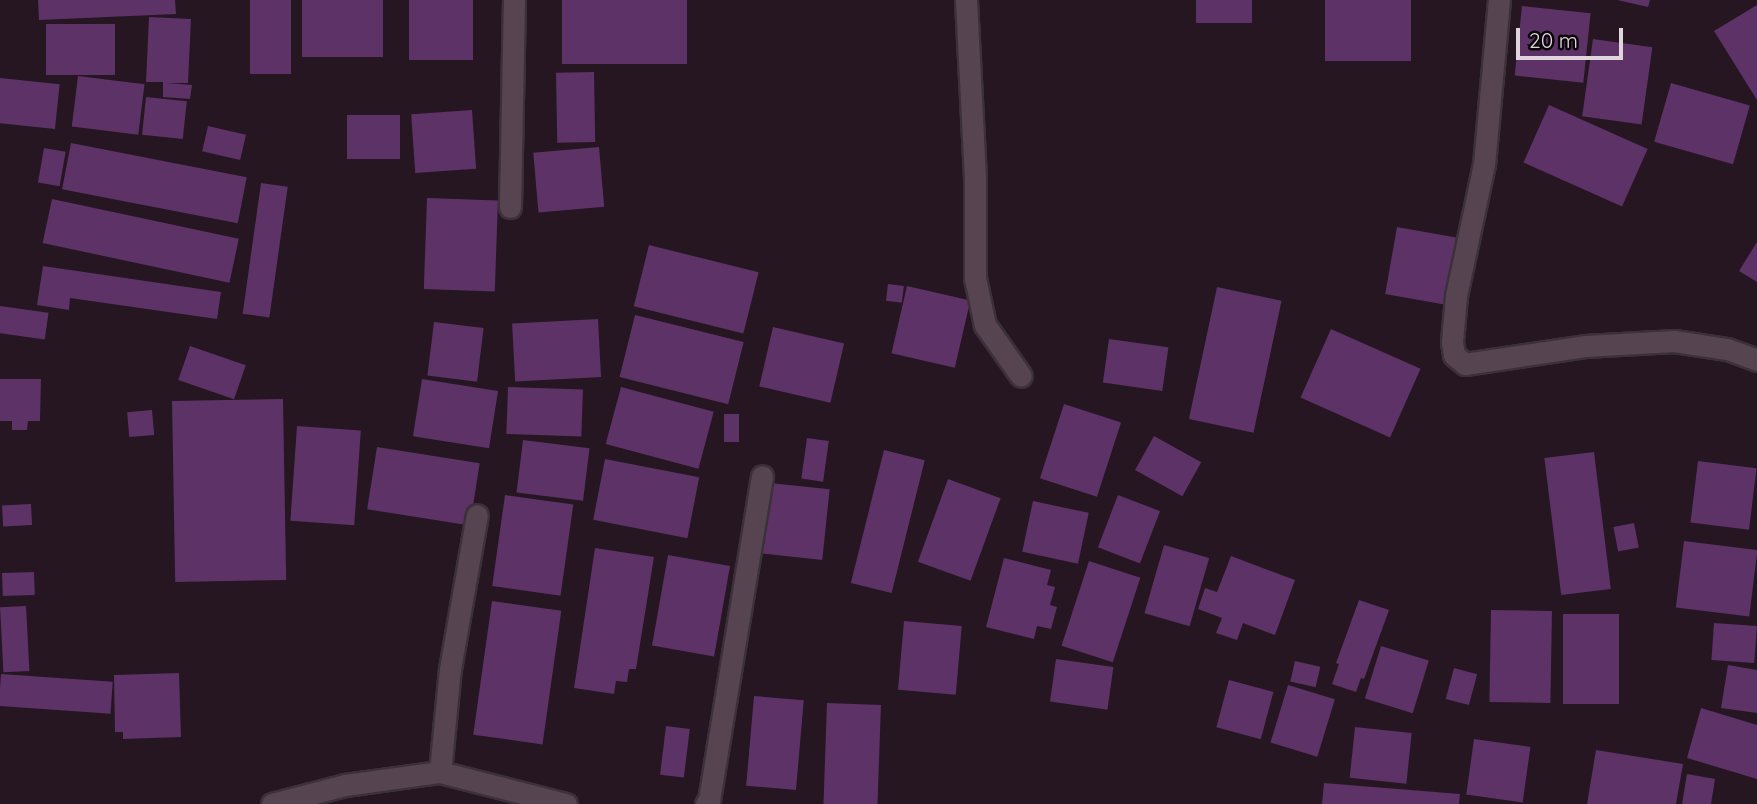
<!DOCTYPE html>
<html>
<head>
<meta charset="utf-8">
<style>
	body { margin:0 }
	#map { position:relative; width:1757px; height:804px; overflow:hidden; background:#251621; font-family:Quicksand,sans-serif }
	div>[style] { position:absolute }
	.building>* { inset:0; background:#5c3267; transform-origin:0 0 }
	.roads { filter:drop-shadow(2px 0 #3c3139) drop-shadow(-2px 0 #3c3139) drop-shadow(0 2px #3c3139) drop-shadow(0 -2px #3c3139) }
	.minor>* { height:21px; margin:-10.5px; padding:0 10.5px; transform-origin:10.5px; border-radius:10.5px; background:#574451 }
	span { translate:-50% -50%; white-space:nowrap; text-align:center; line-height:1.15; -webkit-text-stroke:7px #0a0508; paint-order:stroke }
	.scale { position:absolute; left:1516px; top:28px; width:107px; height:32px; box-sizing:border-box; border:4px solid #e0d5dd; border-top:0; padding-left:9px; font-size:21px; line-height:24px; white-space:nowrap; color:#e0d5dd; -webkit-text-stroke:5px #0a0508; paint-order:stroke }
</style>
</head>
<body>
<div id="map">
	<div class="building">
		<div style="clip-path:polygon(38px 0,175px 0,176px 14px,39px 20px)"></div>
		<div style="left:250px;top:0;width:41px;height:74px"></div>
		<div style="left:302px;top:0;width:81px;height:57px"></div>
		<div style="left:409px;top:0;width:64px;height:60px"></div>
		<div style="left:562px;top:0;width:125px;height:64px"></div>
		<div style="left:1196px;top:0;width:56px;height:23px"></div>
		<div style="left:1325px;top:0;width:86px;height:61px"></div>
		<div style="clip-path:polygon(1617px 0,1650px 0,1648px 7px)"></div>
		<div style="clip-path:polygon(1757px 5px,1757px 100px,1714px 31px)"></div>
		<div style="left:1522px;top:6px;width:69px;height:70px;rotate:6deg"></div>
		<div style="clip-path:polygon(149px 17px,191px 19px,188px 83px,167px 83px,192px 85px,190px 99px,163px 97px,163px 82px,146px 82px)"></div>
		<div style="left:46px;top:24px;width:69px;height:51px"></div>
		<div style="left:1593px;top:39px;width:60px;height:78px;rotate:8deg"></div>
		<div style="left:594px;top:72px;width:70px;height:38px;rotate:89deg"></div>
		<div style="left:78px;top:76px;width:67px;height:51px;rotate:7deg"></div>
		<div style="left:0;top:78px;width:60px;height:45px;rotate:6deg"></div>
		<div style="left:1671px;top:83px;width:82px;height:61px;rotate:16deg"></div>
		<div style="left:146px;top:97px;width:41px;height:38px;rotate:6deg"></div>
		<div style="left:1549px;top:105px;width:108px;height:63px;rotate:24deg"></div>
		<div style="left:472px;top:110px;width:59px;height:61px;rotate:86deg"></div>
		<div style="left:347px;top:115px;width:53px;height:44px"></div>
		<div style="left:208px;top:126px;width:39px;height:26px;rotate:13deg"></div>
		<div style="left:71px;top:143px;width:179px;height:47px;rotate:11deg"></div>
		<div style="left:599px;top:147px;width:60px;height:66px;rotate:85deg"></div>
		<div style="left:44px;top:148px;width:22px;height:35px;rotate:10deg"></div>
		<div style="left:261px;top:183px;width:27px;height:132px;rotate:8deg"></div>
		<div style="left:427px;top:198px;width:71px;height:91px;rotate:2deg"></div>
		<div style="left:52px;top:199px;width:191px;height:45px;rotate:12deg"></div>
		<div style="left:1397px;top:227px;width:60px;height:68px;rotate:10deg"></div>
		<div style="clip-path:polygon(1757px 242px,1757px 282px,1739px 271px)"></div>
		<div style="left:649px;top:245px;width:113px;height:63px;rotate:14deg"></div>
		<div style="clip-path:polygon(43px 266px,221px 292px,217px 319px,70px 298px,69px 310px,37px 305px)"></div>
		<div style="left:888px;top:284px;width:16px;height:17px;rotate:7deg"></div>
		<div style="left:907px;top:286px;width:65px;height:69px;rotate:13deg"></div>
		<div style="left:1217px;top:287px;width:66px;height:135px;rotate:12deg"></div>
		<div style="left:0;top:306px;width:49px;height:27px;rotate:8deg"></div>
		<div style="left:635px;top:315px;width:112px;height:64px;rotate:14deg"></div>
		<div style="left:598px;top:319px;width:58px;height:86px;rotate:87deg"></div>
		<div style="left:434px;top:322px;width:50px;height:54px;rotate:7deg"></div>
		<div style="left:773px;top:327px;width:73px;height:61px;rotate:13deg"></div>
		<div style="left:1331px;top:329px;width:98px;height:75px;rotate:24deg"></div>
		<div style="left:1109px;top:339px;width:60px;height:44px;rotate:8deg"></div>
		<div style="left:190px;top:346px;width:59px;height:36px;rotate:19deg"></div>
		<div style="clip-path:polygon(0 379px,41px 379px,40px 421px,28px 421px,27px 430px,12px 430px,12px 421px,0 421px)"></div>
		<div style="left:422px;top:379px;width:77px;height:58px;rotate:9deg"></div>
		<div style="left:508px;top:387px;width:75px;height:47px;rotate:2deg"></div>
		<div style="left:621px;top:387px;width:96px;height:59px;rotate:15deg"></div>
		<div style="left:283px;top:399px;width:181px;height:111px;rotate:89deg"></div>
		<div style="left:1064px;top:404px;width:60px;height:78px;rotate:18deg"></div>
		<div style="left:152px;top:410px;width:25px;height:25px;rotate:85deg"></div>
		<div style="left:724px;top:414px;width:15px;height:28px"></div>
		<div style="left:297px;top:426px;width:64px;height:95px;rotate:4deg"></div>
		<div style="left:1154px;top:436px;width:54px;height:39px;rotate:29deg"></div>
		<div style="left:807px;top:438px;width:22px;height:41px;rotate:8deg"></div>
		<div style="left:523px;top:440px;width:67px;height:53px;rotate:7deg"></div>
		<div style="left:377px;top:447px;width:104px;height:63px;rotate:9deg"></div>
		<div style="left:884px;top:450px;width:42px;height:137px;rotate:14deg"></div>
		<div style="left:1594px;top:452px;width:138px;height:50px;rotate:83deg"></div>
		<div style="left:605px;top:459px;width:96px;height:62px;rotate:11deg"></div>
		<div style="left:1698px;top:461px;width:59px;height:62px;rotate:7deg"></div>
		<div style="left:948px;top:479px;width:56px;height:88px;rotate:20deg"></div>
		<div style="left:770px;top:483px;width:60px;height:71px;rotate:6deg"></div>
		<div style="left:505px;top:495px;width:69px;height:92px;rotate:8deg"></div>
		<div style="left:1118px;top:495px;width:45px;height:56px;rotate:21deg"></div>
		<div style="left:1033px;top:501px;width:57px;height:52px;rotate:12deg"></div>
		<div style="left:31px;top:504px;width:21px;height:29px;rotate:87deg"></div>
		<div style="left:1634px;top:523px;width:25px;height:21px;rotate:79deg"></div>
		<div style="left:1684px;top:541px;width:74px;height:67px;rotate:7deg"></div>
		<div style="left:1164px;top:545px;width:47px;height:71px;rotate:16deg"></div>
		<div style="clip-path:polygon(595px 548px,654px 557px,636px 669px,629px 669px,627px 682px,616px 681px,614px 694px,574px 688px)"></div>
		<div style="left:668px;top:555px;width:63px;height:92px;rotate:10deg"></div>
		<div style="clip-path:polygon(1231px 556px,1295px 580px,1275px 635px,1243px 623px,1237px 640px,1216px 633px,1222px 618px,1198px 609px,1205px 588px,1217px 592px)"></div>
		<div style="clip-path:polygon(1004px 558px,1051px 570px,1047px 585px,1055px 587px,1050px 605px,1057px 607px,1051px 629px,1037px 626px,1034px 639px,986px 627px)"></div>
		<div style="left:1089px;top:561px;width:54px;height:89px;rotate:18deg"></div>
		<div style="left:34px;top:572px;width:23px;height:32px;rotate:88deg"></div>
		<div style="clip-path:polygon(1359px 600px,1389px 610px,1364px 679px,1361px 678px,1356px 692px,1332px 684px,1339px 664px,1336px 663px)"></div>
		<div style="left:492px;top:601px;width:70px;height:135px;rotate:8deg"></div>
		<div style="left:26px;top:606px;width:65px;height:26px;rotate:87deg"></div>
		<div style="left:1491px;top:610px;width:61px;height:92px;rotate:1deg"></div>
		<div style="left:1563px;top:614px;width:56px;height:90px"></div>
		<div style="left:904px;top:621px;width:58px;height:69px;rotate:5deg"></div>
		<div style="left:1714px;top:623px;width:43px;height:37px;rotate:4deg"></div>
		<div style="left:1381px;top:646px;width:50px;height:55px;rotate:17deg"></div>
		<div style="left:1056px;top:659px;width:58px;height:43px;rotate:8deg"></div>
		<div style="left:1295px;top:661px;width:26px;height:21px;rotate:13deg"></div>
		<div style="clip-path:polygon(1728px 665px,1757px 670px,1757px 713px,1721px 708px)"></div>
		<div style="left:1454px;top:668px;width:24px;height:32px;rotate:15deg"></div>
		<div style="clip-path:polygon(179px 673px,181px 737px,123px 739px,123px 732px,115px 732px,114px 675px)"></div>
		<div style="left:1px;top:674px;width:112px;height:32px;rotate:4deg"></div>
		<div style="left:1229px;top:680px;width:46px;height:49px;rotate:15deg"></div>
		<div style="left:1288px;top:685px;width:49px;height:60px;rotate:17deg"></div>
		<div style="left:754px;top:696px;width:50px;height:90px;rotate:5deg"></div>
		<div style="left:827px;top:703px;width:54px;height:101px;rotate:2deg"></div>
		<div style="clip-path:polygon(1701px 708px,1757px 725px,1757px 779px,1687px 758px)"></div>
		<div style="left:666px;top:726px;width:24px;height:49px;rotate:7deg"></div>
		<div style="left:1355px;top:727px;width:57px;height:51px;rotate:6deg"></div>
		<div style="left:1474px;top:739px;width:57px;height:56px;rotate:8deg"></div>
		<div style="clip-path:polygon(1596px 750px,1683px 764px,1676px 804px,1587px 804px)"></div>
		<div style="clip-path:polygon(1687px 774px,1715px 779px,1711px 804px,1682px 804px)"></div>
		<div style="clip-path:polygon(1324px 783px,1460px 794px,1459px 804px,1322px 804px)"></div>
	</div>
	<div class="roads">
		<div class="minor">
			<div style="left:966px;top:0;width:176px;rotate:87.1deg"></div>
			<div style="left:975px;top:176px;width:102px;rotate:90deg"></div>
			<div style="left:975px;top:278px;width:48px;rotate:78deg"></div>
			<div style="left:985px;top:325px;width:62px;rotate:54.8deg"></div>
			<div style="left:1499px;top:0;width:165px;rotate:95.2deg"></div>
			<div style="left:1484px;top:164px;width:135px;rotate:102deg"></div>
			<div style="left:1456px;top:296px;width:46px;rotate:95deg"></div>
			<div style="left:1452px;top:342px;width:13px;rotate:81deg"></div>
			<div style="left:1454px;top:355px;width:14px;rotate:39deg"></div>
			<div style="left:1465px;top:364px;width:121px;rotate:-8.5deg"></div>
			<div style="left:1585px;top:346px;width:89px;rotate:-3.2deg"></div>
			<div style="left:1674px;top:341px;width:54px;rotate:8.6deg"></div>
			<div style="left:1727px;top:349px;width:32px;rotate:20deg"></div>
			<div style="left:510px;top:207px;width:207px;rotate:-88.9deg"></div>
			<div style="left:440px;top:772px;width:103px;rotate:-84.5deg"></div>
			<div style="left:450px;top:669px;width:156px;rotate:-80.1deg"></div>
			<div style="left:272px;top:804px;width:75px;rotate:-14.6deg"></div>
			<div style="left:345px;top:785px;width:96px;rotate:-7.8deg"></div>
			<div style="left:440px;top:772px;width:130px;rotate:14.3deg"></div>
			<div style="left:706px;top:804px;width:5px;rotate:-53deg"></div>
			<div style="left:709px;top:800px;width:328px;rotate:-80.7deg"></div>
		</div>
	</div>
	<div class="scale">20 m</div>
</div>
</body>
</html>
